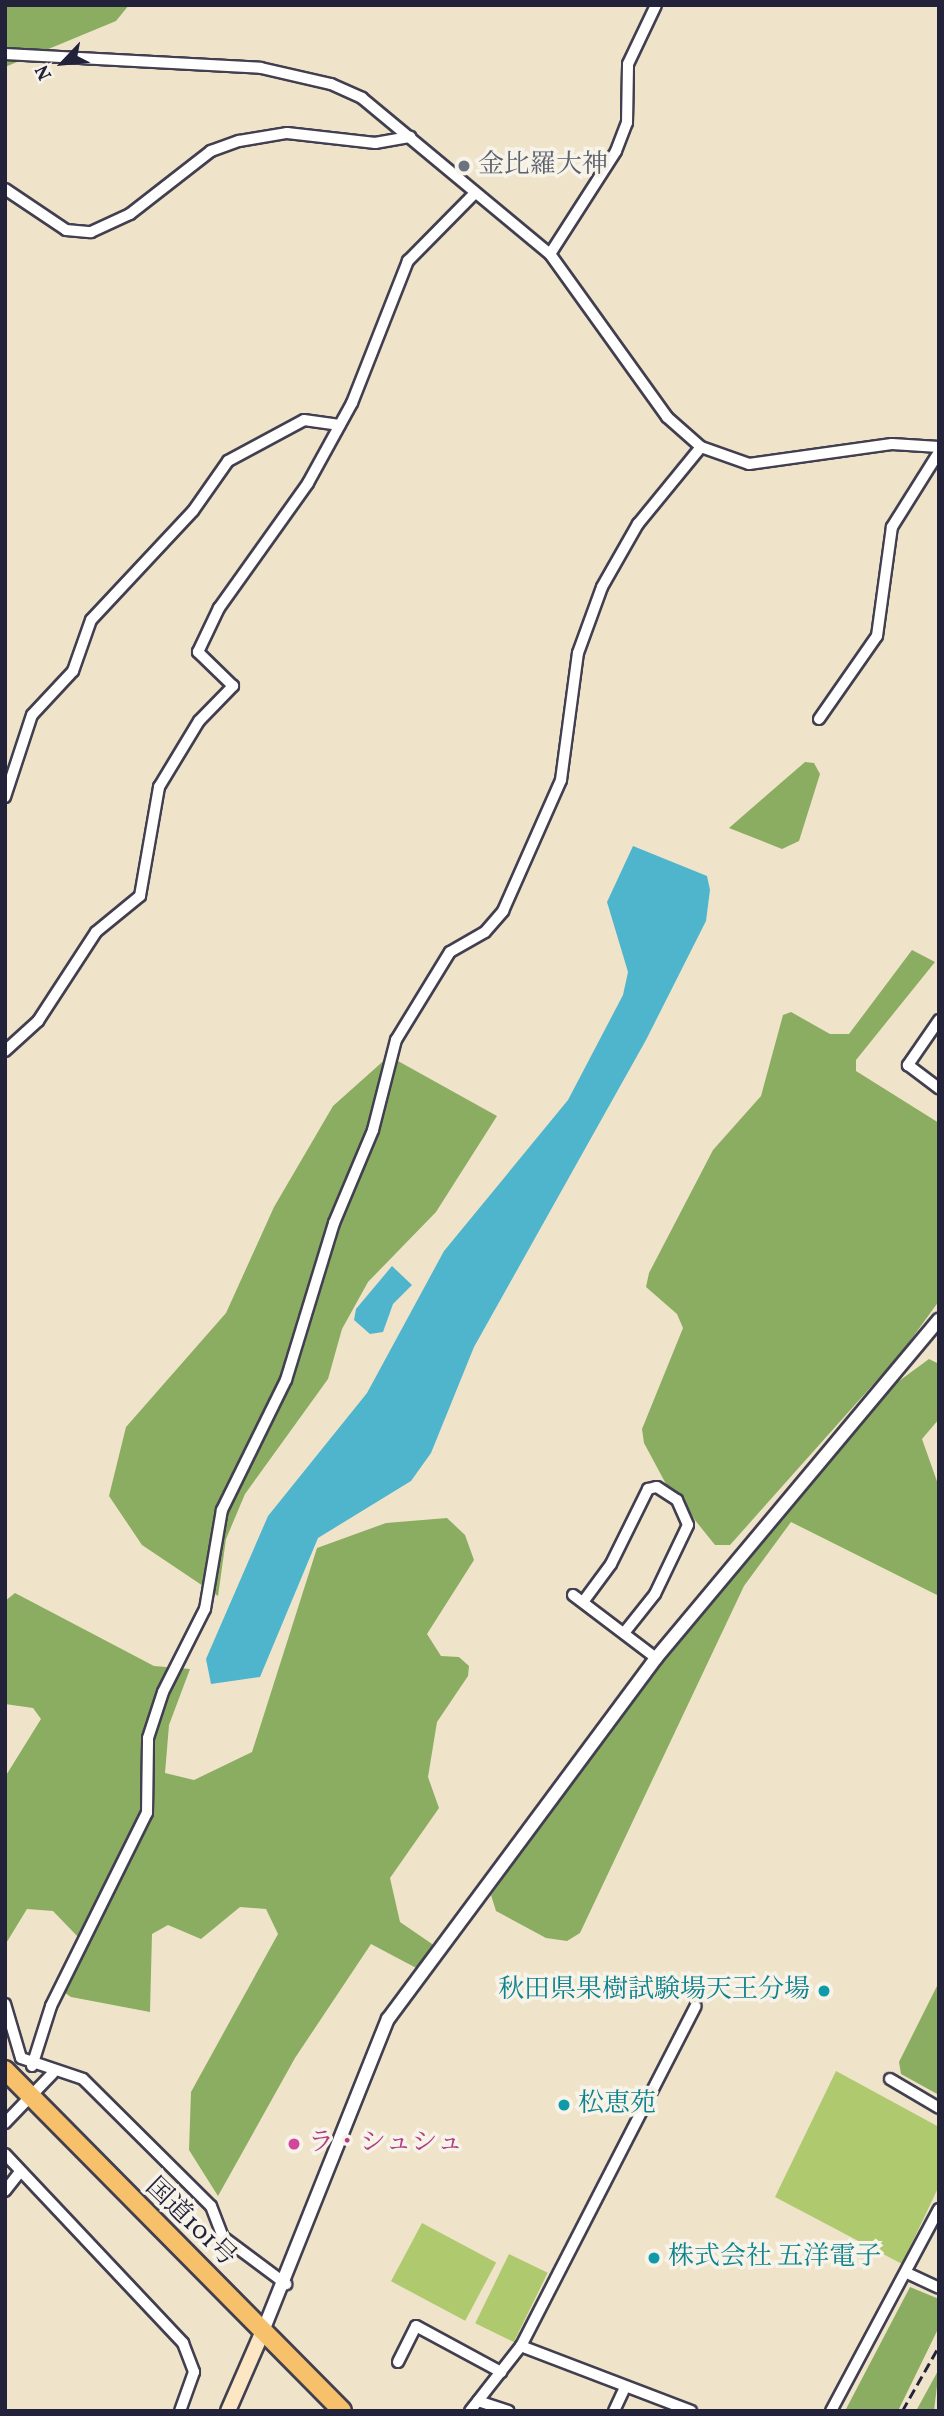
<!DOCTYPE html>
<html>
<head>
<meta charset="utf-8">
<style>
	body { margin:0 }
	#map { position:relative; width:944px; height:2416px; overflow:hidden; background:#efe4c9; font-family:Vollkorn,"Noto Serif JP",serif }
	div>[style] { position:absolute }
	.green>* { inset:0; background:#afc96f; transform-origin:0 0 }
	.forest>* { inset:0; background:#8bad62 }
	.water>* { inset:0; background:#4fb5cd }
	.roads { filter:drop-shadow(2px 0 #413f50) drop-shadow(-2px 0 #413f50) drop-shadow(0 2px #413f50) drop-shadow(0 -2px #413f50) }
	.minor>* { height:10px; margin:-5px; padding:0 5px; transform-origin:5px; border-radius:5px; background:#fff }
	.tertiary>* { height:12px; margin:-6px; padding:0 6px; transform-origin:6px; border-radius:6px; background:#fff }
	.secondary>* { height:14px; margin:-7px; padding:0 7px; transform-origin:7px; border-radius:7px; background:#fce6c4 }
	.trunk>* { height:18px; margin:-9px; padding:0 9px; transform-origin:9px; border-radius:9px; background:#f7c06b }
	.rail>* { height:2.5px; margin-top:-1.25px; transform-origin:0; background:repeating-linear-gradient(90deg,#22223b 0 10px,transparent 0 15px) }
	.dots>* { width:19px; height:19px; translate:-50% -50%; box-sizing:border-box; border:4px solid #f7f3e8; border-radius:50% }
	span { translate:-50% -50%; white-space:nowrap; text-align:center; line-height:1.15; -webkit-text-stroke:7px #f7f3e8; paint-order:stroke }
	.worship-label { font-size:26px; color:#5b616d }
	.left { translate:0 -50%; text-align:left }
	.culture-label { font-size:26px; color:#0d838f }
	.right { translate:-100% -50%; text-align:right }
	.hotel-label { font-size:26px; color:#b23c85 }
	.street-label { font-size:26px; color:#22223b }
	.frame { position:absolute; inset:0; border:7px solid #22223b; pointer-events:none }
	.north { position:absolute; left:28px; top:28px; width:70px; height:70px; -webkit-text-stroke:5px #f7f3e8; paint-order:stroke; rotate:244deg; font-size:19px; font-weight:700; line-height:28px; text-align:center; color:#22223b }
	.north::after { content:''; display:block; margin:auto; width:24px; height:32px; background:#22223b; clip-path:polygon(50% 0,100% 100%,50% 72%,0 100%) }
</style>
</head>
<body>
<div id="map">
	<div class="green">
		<div style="clip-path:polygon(836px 2071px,939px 2127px,939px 2186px,902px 2264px,775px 2197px)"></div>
		<div style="left:422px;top:2223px;width:84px;height:66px;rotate:28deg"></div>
		<div style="left:509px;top:2254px;width:43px;height:77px;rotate:26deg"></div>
	</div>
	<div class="forest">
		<div style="clip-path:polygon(5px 5px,129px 5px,116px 21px,5px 67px)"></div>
		<div style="clip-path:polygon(805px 762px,814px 763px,820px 774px,799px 841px,782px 849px,729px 828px)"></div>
		<div style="clip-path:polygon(912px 950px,935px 962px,856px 1060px,856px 1071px,939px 1123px,939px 1301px,902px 1352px,730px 1545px,715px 1545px,666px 1484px,644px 1443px,642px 1429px,683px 1328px,677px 1314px,646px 1287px,649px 1273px,713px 1150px,761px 1096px,783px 1015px,791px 1012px,830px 1034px,849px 1034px)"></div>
		<div style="clip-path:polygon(389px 1056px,497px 1116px,436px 1212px,368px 1282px,342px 1329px,328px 1379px,245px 1494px,226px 1539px,218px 1596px,142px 1545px,109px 1496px,126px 1427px,226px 1313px,274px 1207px,333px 1106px)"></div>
		<div style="clip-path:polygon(929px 1359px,939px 1364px,939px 1419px,922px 1439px,939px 1487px,939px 1596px,791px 1522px,744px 1586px,580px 1933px,567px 1941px,546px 1938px,496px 1911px,491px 1895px,656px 1666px,888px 1389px)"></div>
		<div style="clip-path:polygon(447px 1518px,465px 1535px,474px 1560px,427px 1634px,441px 1656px,459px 1657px,469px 1666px,468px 1676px,437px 1722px,428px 1777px,439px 1808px,390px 1878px,400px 1922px,435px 1946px,420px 1970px,371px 1944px,295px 2058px,218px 2196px,189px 2150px,191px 2092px,278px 1934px,266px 1909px,240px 1907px,201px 1939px,168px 1925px,152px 1934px,150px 2012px,71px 1997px,55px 1986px,80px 1939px,53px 1911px,27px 1909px,5px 1945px,5px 1777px,41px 1719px,33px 1708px,5px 1704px,5px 1601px,15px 1593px,154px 1666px,190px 1669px,169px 1725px,165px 1773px,194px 1780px,252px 1752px,317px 1548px,386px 1523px)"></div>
		<div style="clip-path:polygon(939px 1982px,939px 2095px,901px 2074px,899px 2062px)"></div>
		<div style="clip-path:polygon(910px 2287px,939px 2299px,939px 2327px,898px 2411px,845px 2411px)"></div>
		<div style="clip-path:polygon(939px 2369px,934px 2411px,916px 2411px)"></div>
	</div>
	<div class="water">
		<div style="clip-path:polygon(633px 846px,707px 876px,710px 890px,706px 921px,646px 1040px,474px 1347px,431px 1453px,411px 1481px,318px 1538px,260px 1677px,211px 1684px,206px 1659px,268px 1516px,367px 1393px,444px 1251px,568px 1100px,623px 995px,628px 972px,607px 902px)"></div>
		<div style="clip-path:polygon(392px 1266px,412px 1285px,393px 1304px,383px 1332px,370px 1334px,354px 1320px,356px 1309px)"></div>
	</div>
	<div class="roads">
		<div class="minor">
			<div style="left:5px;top:54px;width:256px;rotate:3.1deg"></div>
			<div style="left:261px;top:68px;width:72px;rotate:12.9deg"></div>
			<div style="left:331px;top:84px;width:34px;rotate:24deg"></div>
			<div style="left:362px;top:98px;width:244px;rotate:39.7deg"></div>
			<div style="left:550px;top:254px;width:201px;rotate:54.3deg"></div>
			<div style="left:667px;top:417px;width:45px;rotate:41.4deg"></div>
			<div style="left:701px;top:447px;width:51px;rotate:19.5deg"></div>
			<div style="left:749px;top:464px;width:144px;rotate:-8deg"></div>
			<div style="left:892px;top:444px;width:47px;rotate:3.7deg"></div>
			<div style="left:5px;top:189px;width:73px;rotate:33.9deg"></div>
			<div style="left:66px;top:230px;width:25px;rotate:5deg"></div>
			<div style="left:91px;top:232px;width:43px;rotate:-24.8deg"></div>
			<div style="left:130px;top:214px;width:103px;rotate:-37.9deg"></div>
			<div style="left:211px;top:151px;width:30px;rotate:-20deg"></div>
			<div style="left:239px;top:141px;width:49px;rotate:-9.5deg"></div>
			<div style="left:287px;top:133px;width:89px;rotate:6.5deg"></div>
			<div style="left:375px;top:143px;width:36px;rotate:-10deg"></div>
			<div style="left:550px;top:254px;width:122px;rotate:-57.3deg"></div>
			<div style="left:616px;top:151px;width:30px;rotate:-69deg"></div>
			<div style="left:627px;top:123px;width:59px;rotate:-89deg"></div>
			<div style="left:628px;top:64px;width:65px;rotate:-64.6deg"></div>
			<div style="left:819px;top:719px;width:101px;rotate:-55.1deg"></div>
			<div style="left:877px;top:636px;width:110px;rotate:-82.2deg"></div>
			<div style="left:892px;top:527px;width:89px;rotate:-57.9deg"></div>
			<div style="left:5px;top:797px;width:86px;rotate:-71.8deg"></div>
			<div style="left:32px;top:715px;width:60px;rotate:-47deg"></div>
			<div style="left:73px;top:671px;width:54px;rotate:-70.6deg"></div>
			<div style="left:91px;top:620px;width:149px;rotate:-46.9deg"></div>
			<div style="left:193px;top:511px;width:61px;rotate:-55deg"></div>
			<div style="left:228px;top:461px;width:86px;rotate:-28.3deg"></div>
			<div style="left:304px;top:420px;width:36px;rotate:8deg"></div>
			<div style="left:939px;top:1020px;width:55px;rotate:124.6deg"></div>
			<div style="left:908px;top:1065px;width:39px;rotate:37deg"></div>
			<div style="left:5px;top:1051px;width:45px;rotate:-42.3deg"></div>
			<div style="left:38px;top:1021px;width:106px;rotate:-56.9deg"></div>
			<div style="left:96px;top:932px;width:57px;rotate:-39.3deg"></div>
			<div style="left:140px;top:896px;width:111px;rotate:-80.1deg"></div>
			<div style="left:159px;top:787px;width:77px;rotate:-58.8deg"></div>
			<div style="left:199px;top:721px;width:49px;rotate:-45.8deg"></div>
			<div style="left:233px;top:686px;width:49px;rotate:-135.8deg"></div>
			<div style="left:198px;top:652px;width:49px;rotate:-64.5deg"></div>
			<div style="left:219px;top:608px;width:153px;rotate:-54.5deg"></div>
			<div style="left:308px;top:483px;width:91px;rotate:-61.2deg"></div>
			<div style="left:352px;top:403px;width:153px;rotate:-68.5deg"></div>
			<div style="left:408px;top:261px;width:95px;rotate:-45.4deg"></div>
			<div style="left:573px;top:1595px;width:104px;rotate:37.2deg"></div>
			<div style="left:583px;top:1602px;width:47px;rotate:-53.6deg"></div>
			<div style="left:611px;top:1564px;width:84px;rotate:-63.7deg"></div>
			<div style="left:648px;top:1489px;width:9px;rotate:-13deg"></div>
			<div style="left:657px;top:1487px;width:24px;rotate:33deg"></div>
			<div style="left:677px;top:1500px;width:27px;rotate:66deg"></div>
			<div style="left:688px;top:1525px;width:76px;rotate:115.6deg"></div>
			<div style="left:655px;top:1594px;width:50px;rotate:128.5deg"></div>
			<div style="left:5px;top:2004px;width:56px;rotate:73.5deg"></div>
			<div style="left:21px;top:2058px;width:65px;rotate:18.7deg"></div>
			<div style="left:83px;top:2079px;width:180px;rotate:44.8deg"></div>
			<div style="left:211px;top:2206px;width:33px;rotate:69deg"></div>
			<div style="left:223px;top:2237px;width:79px;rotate:36.7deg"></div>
			<div style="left:32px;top:2066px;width:63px;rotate:-72.4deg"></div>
			<div style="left:51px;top:2006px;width:216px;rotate:-63.6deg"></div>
			<div style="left:147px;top:1813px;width:75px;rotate:-89.2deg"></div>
			<div style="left:148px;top:1738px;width:48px;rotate:-71.9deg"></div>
			<div style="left:163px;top:1692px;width:93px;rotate:-63.2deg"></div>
			<div style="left:205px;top:1609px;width:100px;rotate:-80.3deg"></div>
			<div style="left:222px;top:1510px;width:145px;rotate:-63.8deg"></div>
			<div style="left:286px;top:1380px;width:164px;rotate:-73deg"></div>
			<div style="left:334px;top:1223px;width:101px;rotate:-67.2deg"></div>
			<div style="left:373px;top:1130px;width:93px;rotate:-75.7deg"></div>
			<div style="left:396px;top:1040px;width:103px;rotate:-58.5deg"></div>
			<div style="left:450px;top:952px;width:40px;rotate:-29.7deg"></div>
			<div style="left:485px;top:932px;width:28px;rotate:-49deg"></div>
			<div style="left:503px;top:911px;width:143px;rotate:-66.1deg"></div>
			<div style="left:561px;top:780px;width:128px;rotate:-82.4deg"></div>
			<div style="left:578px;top:653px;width:70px;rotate:-70deg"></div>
			<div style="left:602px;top:587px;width:73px;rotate:-60.3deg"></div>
			<div style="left:638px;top:524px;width:99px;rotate:-50.7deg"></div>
			<div style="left:890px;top:2079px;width:57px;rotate:30.6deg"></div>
			<div style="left:5px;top:2123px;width:69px;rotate:-46.2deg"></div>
			<div style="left:5px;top:2154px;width:260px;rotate:46.7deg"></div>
			<div style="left:183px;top:2343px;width:31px;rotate:69deg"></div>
			<div style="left:194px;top:2372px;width:41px;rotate:109.7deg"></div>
			<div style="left:5px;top:2191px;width:24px;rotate:-52deg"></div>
			<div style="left:907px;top:2273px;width:35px;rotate:25deg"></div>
			<div style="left:521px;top:2346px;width:182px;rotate:20.9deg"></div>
			<div style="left:398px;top:2362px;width:40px;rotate:-63.4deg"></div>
			<div style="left:416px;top:2326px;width:97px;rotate:28.4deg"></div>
			<div style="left:478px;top:2401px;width:32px;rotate:18deg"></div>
			<div style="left:470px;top:2411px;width:83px;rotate:-51.9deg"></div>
			<div style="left:521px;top:2346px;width:382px;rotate:-62.8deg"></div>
			<div style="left:614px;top:2411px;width:26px;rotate:-65deg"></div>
			<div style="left:831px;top:2411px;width:229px;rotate:-61.9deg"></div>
		</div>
		<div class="tertiary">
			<div style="left:263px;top:2331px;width:336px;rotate:-68.2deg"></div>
			<div style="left:388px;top:2019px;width:450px;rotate:-53.4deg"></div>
			<div style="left:656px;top:1658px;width:441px;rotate:-50.1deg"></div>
		</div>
		<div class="secondary">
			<div style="left:228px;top:2411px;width:87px;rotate:-66.4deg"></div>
		</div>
		<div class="trunk">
			<div style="left:5px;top:2070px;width:479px;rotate:45.3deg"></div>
		</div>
	</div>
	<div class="rail">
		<div style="left:902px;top:2411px;width:75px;rotate:-60.4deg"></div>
	</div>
	<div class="dots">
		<div style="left:464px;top:166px;background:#6b7280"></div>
		<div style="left:824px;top:1991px;background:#0f9aa8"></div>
		<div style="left:564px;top:2105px;background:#0f9aa8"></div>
		<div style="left:294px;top:2144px;background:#d1479c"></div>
		<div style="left:654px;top:2258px;background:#0f9aa8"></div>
	</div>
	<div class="worship-label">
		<span class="left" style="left:478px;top:166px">金比羅大神</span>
	</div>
	<div class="culture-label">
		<span class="right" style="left:810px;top:1991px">秋田県果樹試験場天王分場</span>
		<span class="left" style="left:578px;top:2105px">松恵苑</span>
		<span class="left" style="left:668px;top:2258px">株式会社 五洋電子</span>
	</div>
	<div class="hotel-label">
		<span class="left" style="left:308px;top:2144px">ラ・シュシュ</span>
	</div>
	<div class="street-label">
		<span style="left:190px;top:2223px;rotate:44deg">国道101号</span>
	</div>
	<div class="frame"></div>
	<div class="north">N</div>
</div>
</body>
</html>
